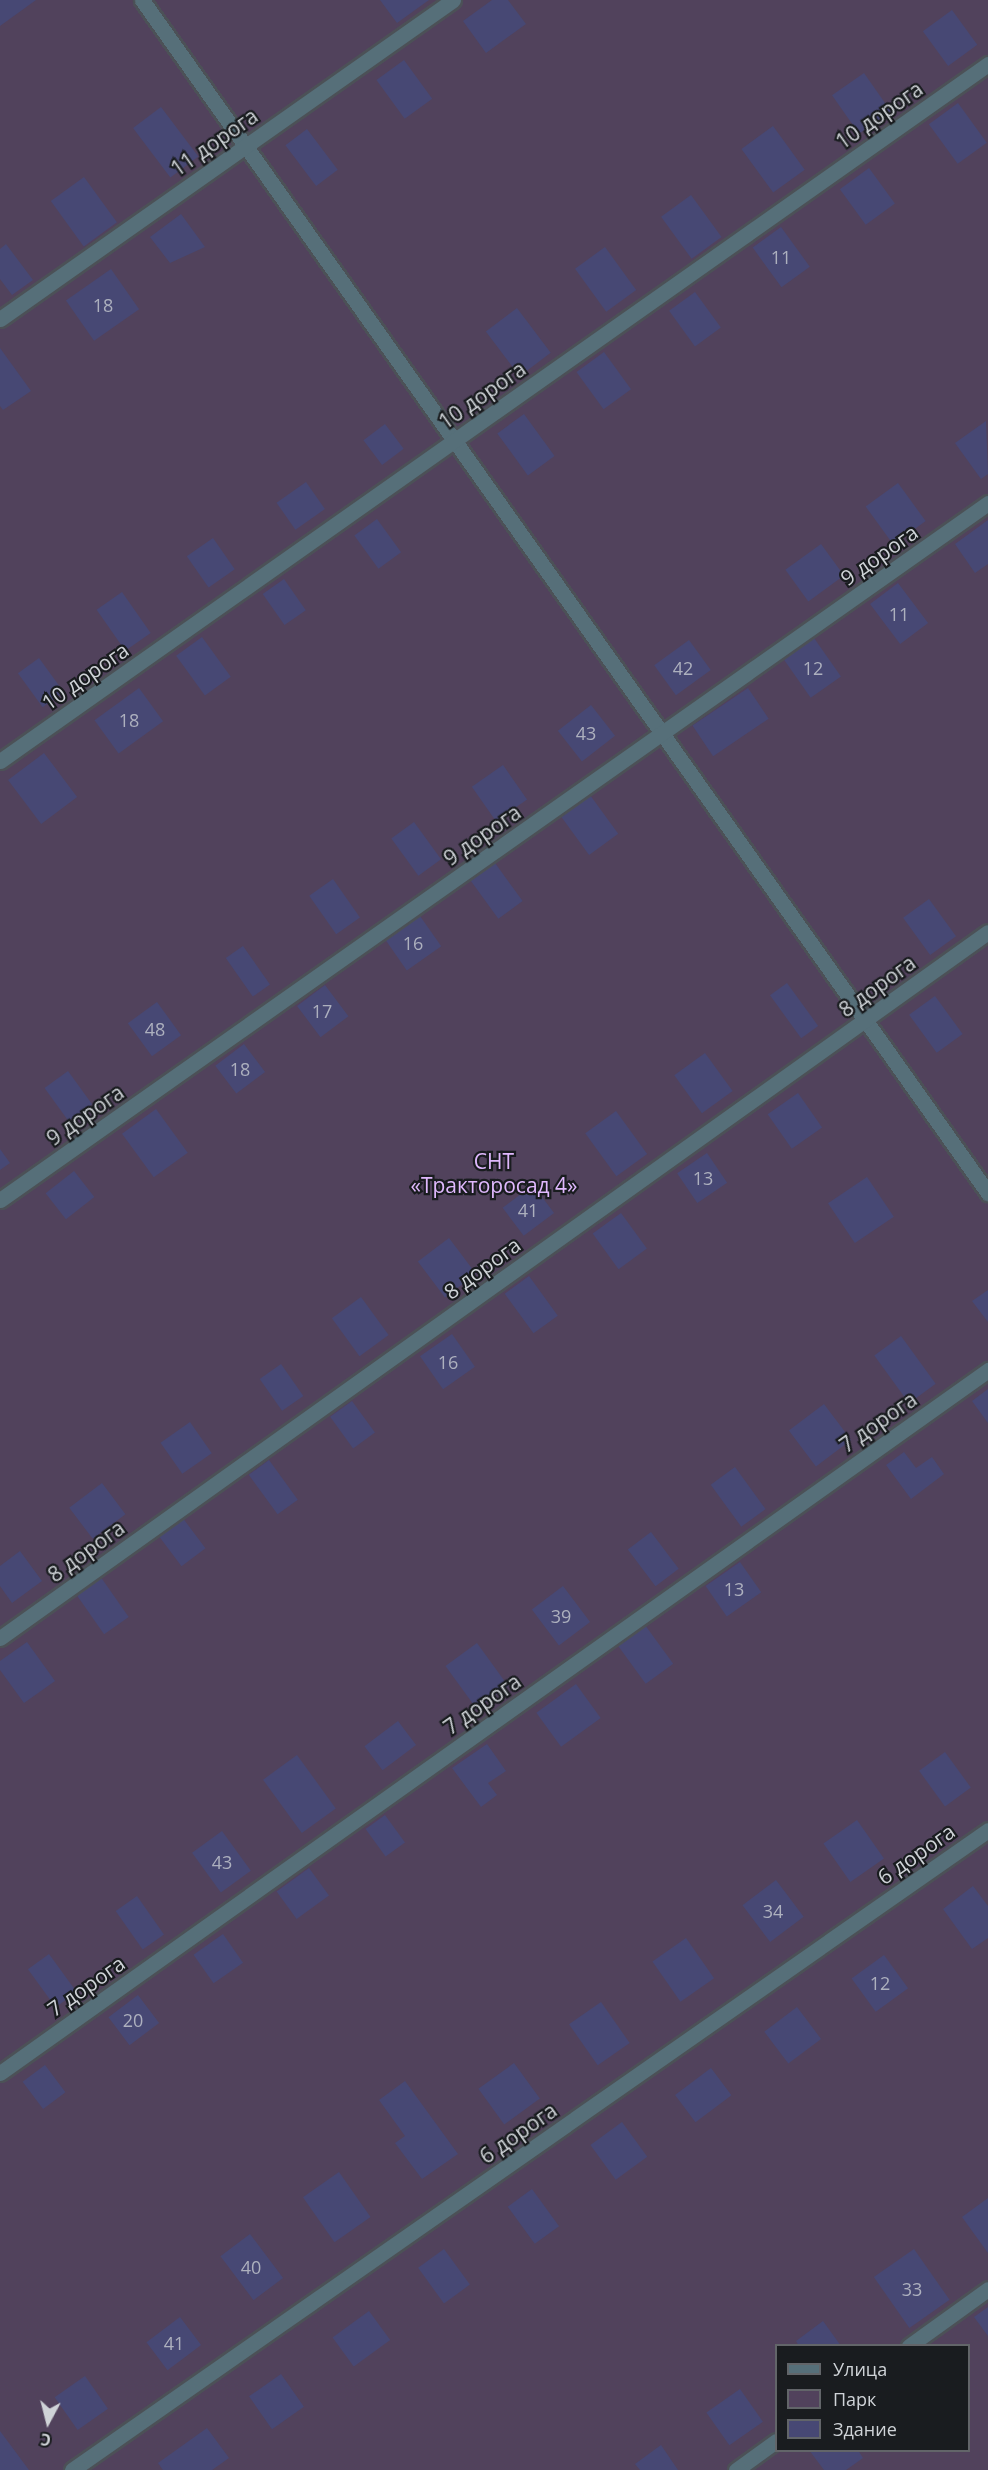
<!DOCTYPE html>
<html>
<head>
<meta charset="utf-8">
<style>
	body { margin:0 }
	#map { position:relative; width:988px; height:2470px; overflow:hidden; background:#2f343b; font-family:"Open Sans",sans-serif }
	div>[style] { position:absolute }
	.green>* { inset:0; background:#51425c }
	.building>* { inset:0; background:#474874; transform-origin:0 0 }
	.roads { filter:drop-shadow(2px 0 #4c5157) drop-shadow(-2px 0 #4c5157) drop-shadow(0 2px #4c5157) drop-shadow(0 -2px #4c5157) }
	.minor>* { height:15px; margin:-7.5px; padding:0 7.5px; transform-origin:7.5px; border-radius:7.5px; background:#566f79 }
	span { translate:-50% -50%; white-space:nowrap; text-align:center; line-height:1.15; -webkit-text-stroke:4.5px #191c1f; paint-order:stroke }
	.number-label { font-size:18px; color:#adb0be }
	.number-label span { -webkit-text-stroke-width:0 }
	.street-label { font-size:21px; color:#cfd3d7 }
	.park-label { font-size:21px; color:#dfb8fd }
	.legend { position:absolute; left:775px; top:2344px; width:195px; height:108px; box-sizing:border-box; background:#191c1f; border:2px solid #626569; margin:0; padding:8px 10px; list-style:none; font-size:18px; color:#cfd3d7 }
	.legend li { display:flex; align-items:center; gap:12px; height:30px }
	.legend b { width:30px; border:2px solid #626569 }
	.north { position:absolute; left:18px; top:2392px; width:60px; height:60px; -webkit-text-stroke:4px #191c1f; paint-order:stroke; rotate:187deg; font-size:16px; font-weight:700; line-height:24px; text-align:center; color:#cfd3d7 }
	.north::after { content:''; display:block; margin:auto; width:21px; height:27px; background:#cfd3d7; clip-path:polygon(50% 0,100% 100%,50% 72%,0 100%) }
</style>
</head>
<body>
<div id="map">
	<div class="green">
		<div style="clip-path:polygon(evenodd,0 0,988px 0,988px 2470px,0 2470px,0 0,776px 2346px,968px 2346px,968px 2450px,776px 2450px,776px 2346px)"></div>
	</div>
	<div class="building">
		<div style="clip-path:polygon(0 0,36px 0,0 26px)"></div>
		<div style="clip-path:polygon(380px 0,429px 0,397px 23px)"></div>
		<div style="clip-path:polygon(492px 0,508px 0,526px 24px,486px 53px,463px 21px)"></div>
		<div style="left:952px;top:10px;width:43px;height:36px;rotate:54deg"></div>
		<div style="left:404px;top:60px;width:48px;height:34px;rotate:54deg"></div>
		<div style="left:864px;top:73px;width:47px;height:39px;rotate:55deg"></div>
		<div style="left:958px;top:103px;width:49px;height:36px;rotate:54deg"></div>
		<div style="left:161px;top:107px;width:62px;height:35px;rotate:53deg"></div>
		<div style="left:773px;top:126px;width:54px;height:39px;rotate:54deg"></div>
		<div style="left:307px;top:129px;width:51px;height:27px;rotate:53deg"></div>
		<div style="left:869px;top:168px;width:44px;height:36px;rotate:54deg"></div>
		<div style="left:84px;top:177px;width:56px;height:41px;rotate:54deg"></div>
		<div style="left:691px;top:195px;width:52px;height:37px;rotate:54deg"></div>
		<div style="clip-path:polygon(181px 214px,205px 247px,170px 263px,150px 237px)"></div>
		<div style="left:781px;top:227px;width:49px;height:35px;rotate:54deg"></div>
		<div style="clip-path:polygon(6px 244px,33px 280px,12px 295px,0 279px,0 249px)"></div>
		<div style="left:605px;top:247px;width:53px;height:37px;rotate:54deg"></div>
		<div style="left:111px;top:269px;width:49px;height:55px;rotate:55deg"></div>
		<div style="left:695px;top:292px;width:44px;height:32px;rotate:54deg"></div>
		<div style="left:517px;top:308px;width:56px;height:39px;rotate:53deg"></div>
		<div style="clip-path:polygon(0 348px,31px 391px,3px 410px,0 406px)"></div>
		<div style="left:604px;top:352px;width:46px;height:34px;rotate:54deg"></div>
		<div style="left:524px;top:414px;width:52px;height:33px;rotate:54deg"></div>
		<div style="clip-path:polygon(986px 421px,988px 474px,981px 479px,955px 443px)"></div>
		<div style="left:385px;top:424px;width:31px;height:27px;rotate:53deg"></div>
		<div style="left:306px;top:482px;width:33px;height:36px;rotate:55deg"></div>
		<div style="left:898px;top:483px;width:47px;height:40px;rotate:54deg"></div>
		<div style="left:377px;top:519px;width:41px;height:28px;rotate:54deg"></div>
		<div style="clip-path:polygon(988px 520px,988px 564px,975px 573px,955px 544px)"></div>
		<div style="left:213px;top:538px;width:38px;height:32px;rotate:55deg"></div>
		<div style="left:821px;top:544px;width:39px;height:44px;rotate:54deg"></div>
		<div style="left:284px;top:579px;width:38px;height:26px;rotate:55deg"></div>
		<div style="left:898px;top:583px;width:50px;height:35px;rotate:53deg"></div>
		<div style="left:122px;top:592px;width:50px;height:31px;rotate:55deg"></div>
		<div style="left:202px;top:637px;width:49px;height:32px;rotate:54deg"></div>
		<div style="left:814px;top:638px;width:47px;height:37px;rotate:55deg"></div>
		<div style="left:689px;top:640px;width:37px;height:43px;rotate:54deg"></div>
		<div style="left:39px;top:658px;width:42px;height:26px;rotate:54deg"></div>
		<div style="left:139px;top:688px;width:41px;height:55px;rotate:54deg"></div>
		<div style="left:748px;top:688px;width:37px;height:67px;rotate:56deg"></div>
		<div style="left:591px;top:705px;width:39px;height:42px;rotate:52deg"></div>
		<div style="left:44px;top:753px;width:55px;height:45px;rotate:53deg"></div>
		<div style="left:503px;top:765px;width:42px;height:38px;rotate:55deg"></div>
		<div style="left:590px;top:795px;width:48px;height:36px;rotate:54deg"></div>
		<div style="left:414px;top:822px;width:46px;height:28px;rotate:54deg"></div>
		<div style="left:495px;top:863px;width:47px;height:30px;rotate:54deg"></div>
		<div style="left:333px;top:879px;width:47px;height:29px;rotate:55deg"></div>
		<div style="left:929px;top:899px;width:46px;height:32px;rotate:54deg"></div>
		<div style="left:420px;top:916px;width:37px;height:42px;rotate:55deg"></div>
		<div style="left:243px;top:946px;width:47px;height:21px;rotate:55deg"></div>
		<div style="left:787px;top:983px;width:53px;height:21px;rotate:54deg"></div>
		<div style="left:325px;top:985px;width:39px;height:35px;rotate:53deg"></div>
		<div style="left:935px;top:996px;width:47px;height:32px;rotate:54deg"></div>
		<div style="left:157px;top:1002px;width:41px;height:36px;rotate:54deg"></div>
		<div style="left:244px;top:1044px;width:35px;height:36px;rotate:53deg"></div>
		<div style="left:705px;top:1053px;width:47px;height:38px;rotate:54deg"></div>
		<div style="left:68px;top:1071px;width:41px;height:29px;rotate:54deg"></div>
		<div style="left:798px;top:1093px;width:42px;height:37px;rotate:55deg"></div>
		<div style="left:156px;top:1109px;width:54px;height:42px;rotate:54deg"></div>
		<div style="left:616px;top:1111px;width:53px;height:38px;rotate:54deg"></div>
		<div style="clip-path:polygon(0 1149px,10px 1163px,0 1170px)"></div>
		<div style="left:707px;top:1153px;width:36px;height:36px;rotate:56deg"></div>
		<div style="left:74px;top:1171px;width:33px;height:36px;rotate:52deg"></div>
		<div style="left:867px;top:1177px;width:48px;height:47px;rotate:56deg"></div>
		<div style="left:533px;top:1185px;width:35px;height:38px;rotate:53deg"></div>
		<div style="left:621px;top:1213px;width:44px;height:35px;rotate:54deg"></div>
		<div style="left:449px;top:1238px;width:45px;height:39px;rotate:53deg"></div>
		<div style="left:529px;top:1276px;width:49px;height:30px;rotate:54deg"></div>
		<div style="clip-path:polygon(988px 1290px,988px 1322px,972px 1301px)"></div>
		<div style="left:361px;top:1297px;width:47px;height:36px;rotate:54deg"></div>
		<div style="left:452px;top:1334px;width:40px;height:39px;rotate:55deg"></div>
		<div style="left:901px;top:1336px;width:59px;height:33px;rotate:54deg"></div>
		<div style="left:281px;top:1364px;width:39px;height:26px;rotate:55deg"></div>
		<div style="clip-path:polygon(988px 1389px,988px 1423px,972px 1401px)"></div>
		<div style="left:352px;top:1401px;width:39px;height:27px;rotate:54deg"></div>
		<div style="left:824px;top:1404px;width:45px;height:44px;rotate:53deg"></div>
		<div style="left:190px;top:1422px;width:38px;height:36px;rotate:55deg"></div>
		<div style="clip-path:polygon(904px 1452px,916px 1468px,932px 1457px,944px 1474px,911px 1499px,886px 1465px)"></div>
		<div style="left:269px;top:1460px;width:49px;height:25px;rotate:54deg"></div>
		<div style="left:735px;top:1467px;width:52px;height:30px;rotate:54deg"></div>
		<div style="left:102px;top:1483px;width:39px;height:41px;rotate:53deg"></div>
		<div style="left:182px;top:1517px;width:39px;height:30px;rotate:53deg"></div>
		<div style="left:651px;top:1532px;width:46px;height:29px;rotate:53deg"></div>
		<div style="clip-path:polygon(20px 1551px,42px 1581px,12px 1603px,0 1586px,0 1566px)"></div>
		<div style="left:740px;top:1562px;width:37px;height:42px;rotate:55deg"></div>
		<div style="left:100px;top:1576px;width:50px;height:30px;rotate:55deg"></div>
		<div style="left:563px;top:1586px;width:45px;height:39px;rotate:53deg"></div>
		<div style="left:645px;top:1625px;width:48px;height:34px;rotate:54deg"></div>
		<div style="clip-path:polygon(27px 1642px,55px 1681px,24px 1703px,0 1670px,0 1661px)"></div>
		<div style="left:477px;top:1643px;width:53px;height:39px;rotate:54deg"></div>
		<div style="left:576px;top:1684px;width:42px;height:49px;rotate:54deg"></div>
		<div style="left:398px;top:1721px;width:30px;height:42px;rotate:53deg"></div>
		<div style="clip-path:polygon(487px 1744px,506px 1771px,488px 1783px,497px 1795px,481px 1807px,452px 1768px)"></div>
		<div style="left:945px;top:1752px;width:44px;height:32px;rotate:54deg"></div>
		<div style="left:297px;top:1755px;width:66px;height:42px;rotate:54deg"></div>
		<div style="left:385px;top:1815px;width:34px;height:24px;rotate:54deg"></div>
		<div style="left:857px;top:1820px;width:47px;height:41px;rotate:55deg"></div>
		<div style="left:222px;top:1831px;width:49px;height:37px;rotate:54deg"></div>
		<div style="left:309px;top:1868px;width:34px;height:40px;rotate:54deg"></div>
		<div style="left:776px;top:1880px;width:46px;height:42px;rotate:53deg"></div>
		<div style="clip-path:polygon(973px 1886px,988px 1906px,988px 1938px,972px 1949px,943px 1909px)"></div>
		<div style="left:137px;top:1896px;width:47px;height:26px;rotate:55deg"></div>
		<div style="left:223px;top:1934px;width:35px;height:36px;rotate:55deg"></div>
		<div style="left:686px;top:1938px;width:49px;height:41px;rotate:55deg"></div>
		<div style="left:49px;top:1954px;width:47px;height:26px;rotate:54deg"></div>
		<div style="left:884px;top:1955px;width:41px;height:40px;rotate:54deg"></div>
		<div style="left:138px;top:1995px;width:35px;height:37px;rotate:53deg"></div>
		<div style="left:601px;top:2002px;width:50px;height:39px;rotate:55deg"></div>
		<div style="left:797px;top:2007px;width:40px;height:41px;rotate:53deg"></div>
		<div style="left:514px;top:2063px;width:44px;height:44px;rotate:54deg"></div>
		<div style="left:45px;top:2065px;width:34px;height:28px;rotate:53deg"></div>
		<div style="left:711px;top:2068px;width:34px;height:45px;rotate:53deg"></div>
		<div style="clip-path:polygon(405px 2081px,458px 2154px,422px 2179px,395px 2143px,405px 2136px,379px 2100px)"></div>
		<div style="left:622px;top:2122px;width:43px;height:39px;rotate:54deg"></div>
		<div style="left:339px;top:2172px;width:55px;height:44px;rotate:55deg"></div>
		<div style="left:532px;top:2189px;width:46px;height:30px;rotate:54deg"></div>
		<div style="clip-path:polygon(988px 2198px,988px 2253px,962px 2217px)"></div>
		<div style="left:250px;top:2234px;width:55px;height:37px;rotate:53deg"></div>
		<div style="left:444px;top:2249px;width:44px;height:32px;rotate:54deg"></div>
		<div style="left:914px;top:2249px;width:62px;height:49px;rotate:55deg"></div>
		<div style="clip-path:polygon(988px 2307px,988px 2336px,974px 2317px)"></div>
		<div style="left:369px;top:2311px;width:36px;height:45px;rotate:54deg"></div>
		<div style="left:180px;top:2317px;width:35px;height:42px;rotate:53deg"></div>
		<div style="clip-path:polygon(823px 2321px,841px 2346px,799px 2346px,796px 2341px)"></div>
		<div style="left:281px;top:2374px;width:40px;height:39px;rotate:55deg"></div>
		<div style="left:85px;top:2376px;width:40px;height:37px;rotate:55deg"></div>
		<div style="left:740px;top:2389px;width:40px;height:41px;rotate:55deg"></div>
		<div style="clip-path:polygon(207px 2428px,229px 2458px,212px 2470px,163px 2470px,158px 2463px)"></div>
		<div style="clip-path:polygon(0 2431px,29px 2470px,0 2470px)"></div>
		<div style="clip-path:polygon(661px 2445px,678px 2470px,640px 2470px,635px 2464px)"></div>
		<div style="clip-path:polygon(809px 2450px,858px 2450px,863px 2458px,846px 2470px,824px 2470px)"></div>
	</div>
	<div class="roads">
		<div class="minor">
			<div style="left:142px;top:0;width:1463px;rotate:54.66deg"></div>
			<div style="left:0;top:319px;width:554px;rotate:-35.15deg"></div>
			<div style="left:0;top:761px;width:1209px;rotate:-35.2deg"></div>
			<div style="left:0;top:1200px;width:1209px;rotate:-35.2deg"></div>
			<div style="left:0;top:1638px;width:1214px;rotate:-35.55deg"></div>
			<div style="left:0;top:2073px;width:1213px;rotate:-35.43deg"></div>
			<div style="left:909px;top:2346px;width:97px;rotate:-35.8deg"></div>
			<div style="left:72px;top:2470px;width:1117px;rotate:-34.94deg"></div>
			<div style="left:736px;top:2470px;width:49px;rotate:-35.9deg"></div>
		</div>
	</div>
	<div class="number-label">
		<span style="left:781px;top:257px">11</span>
		<span style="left:103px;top:305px">18</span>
		<span style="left:899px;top:614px">11</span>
		<span style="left:683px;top:668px">42</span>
		<span style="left:813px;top:668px">12</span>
		<span style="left:129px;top:720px">18</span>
		<span style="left:586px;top:733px">43</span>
		<span style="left:413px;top:943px">16</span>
		<span style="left:322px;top:1011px">17</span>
		<span style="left:155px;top:1029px">48</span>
		<span style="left:240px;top:1069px">18</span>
		<span style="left:703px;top:1178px">13</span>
		<span style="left:528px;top:1210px">41</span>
		<span style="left:448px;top:1362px">16</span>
		<span style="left:734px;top:1589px">13</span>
		<span style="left:561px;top:1616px">39</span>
		<span style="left:222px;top:1862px">43</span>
		<span style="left:773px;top:1911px">34</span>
		<span style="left:880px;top:1983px">12</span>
		<span style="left:133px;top:2020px">20</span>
		<span style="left:251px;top:2267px">40</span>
		<span style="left:912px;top:2289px">33</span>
		<span style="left:174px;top:2343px">41</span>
	</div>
	<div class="street-label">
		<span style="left:879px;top:115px;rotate:-35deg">10 дорога</span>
		<span style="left:214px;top:142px;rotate:-35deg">11 дорога</span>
		<span style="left:482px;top:395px;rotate:-35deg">10 дорога</span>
		<span style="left:879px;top:555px;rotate:-35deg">9 дорога</span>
		<span style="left:85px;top:676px;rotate:-35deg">10 дорога</span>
		<span style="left:482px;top:835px;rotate:-35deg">9 дорога</span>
		<span style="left:877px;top:986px;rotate:-36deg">8 дорога</span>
		<span style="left:85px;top:1115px;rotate:-35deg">9 дорога</span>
		<span style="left:482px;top:1268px;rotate:-36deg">8 дорога</span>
		<span style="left:878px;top:1422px;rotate:-35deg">7 дорога</span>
		<span style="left:86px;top:1551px;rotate:-36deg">8 дорога</span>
		<span style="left:482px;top:1704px;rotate:-35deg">7 дорога</span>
		<span style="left:916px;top:1854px;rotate:-35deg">6 дорога</span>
		<span style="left:86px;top:1986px;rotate:-35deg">7 дорога</span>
		<span style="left:518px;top:2133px;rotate:-35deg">6 дорога</span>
	</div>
	<div class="park-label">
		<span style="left:494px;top:1173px">СНТ<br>«Тракторосад 4»</span>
	</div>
	<ul class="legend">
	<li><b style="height:8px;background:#566f79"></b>Улица</li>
	<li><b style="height:16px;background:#51425c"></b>Парк</li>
	<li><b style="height:16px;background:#474874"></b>Здание</li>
	</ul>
	<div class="north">С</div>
</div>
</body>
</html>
